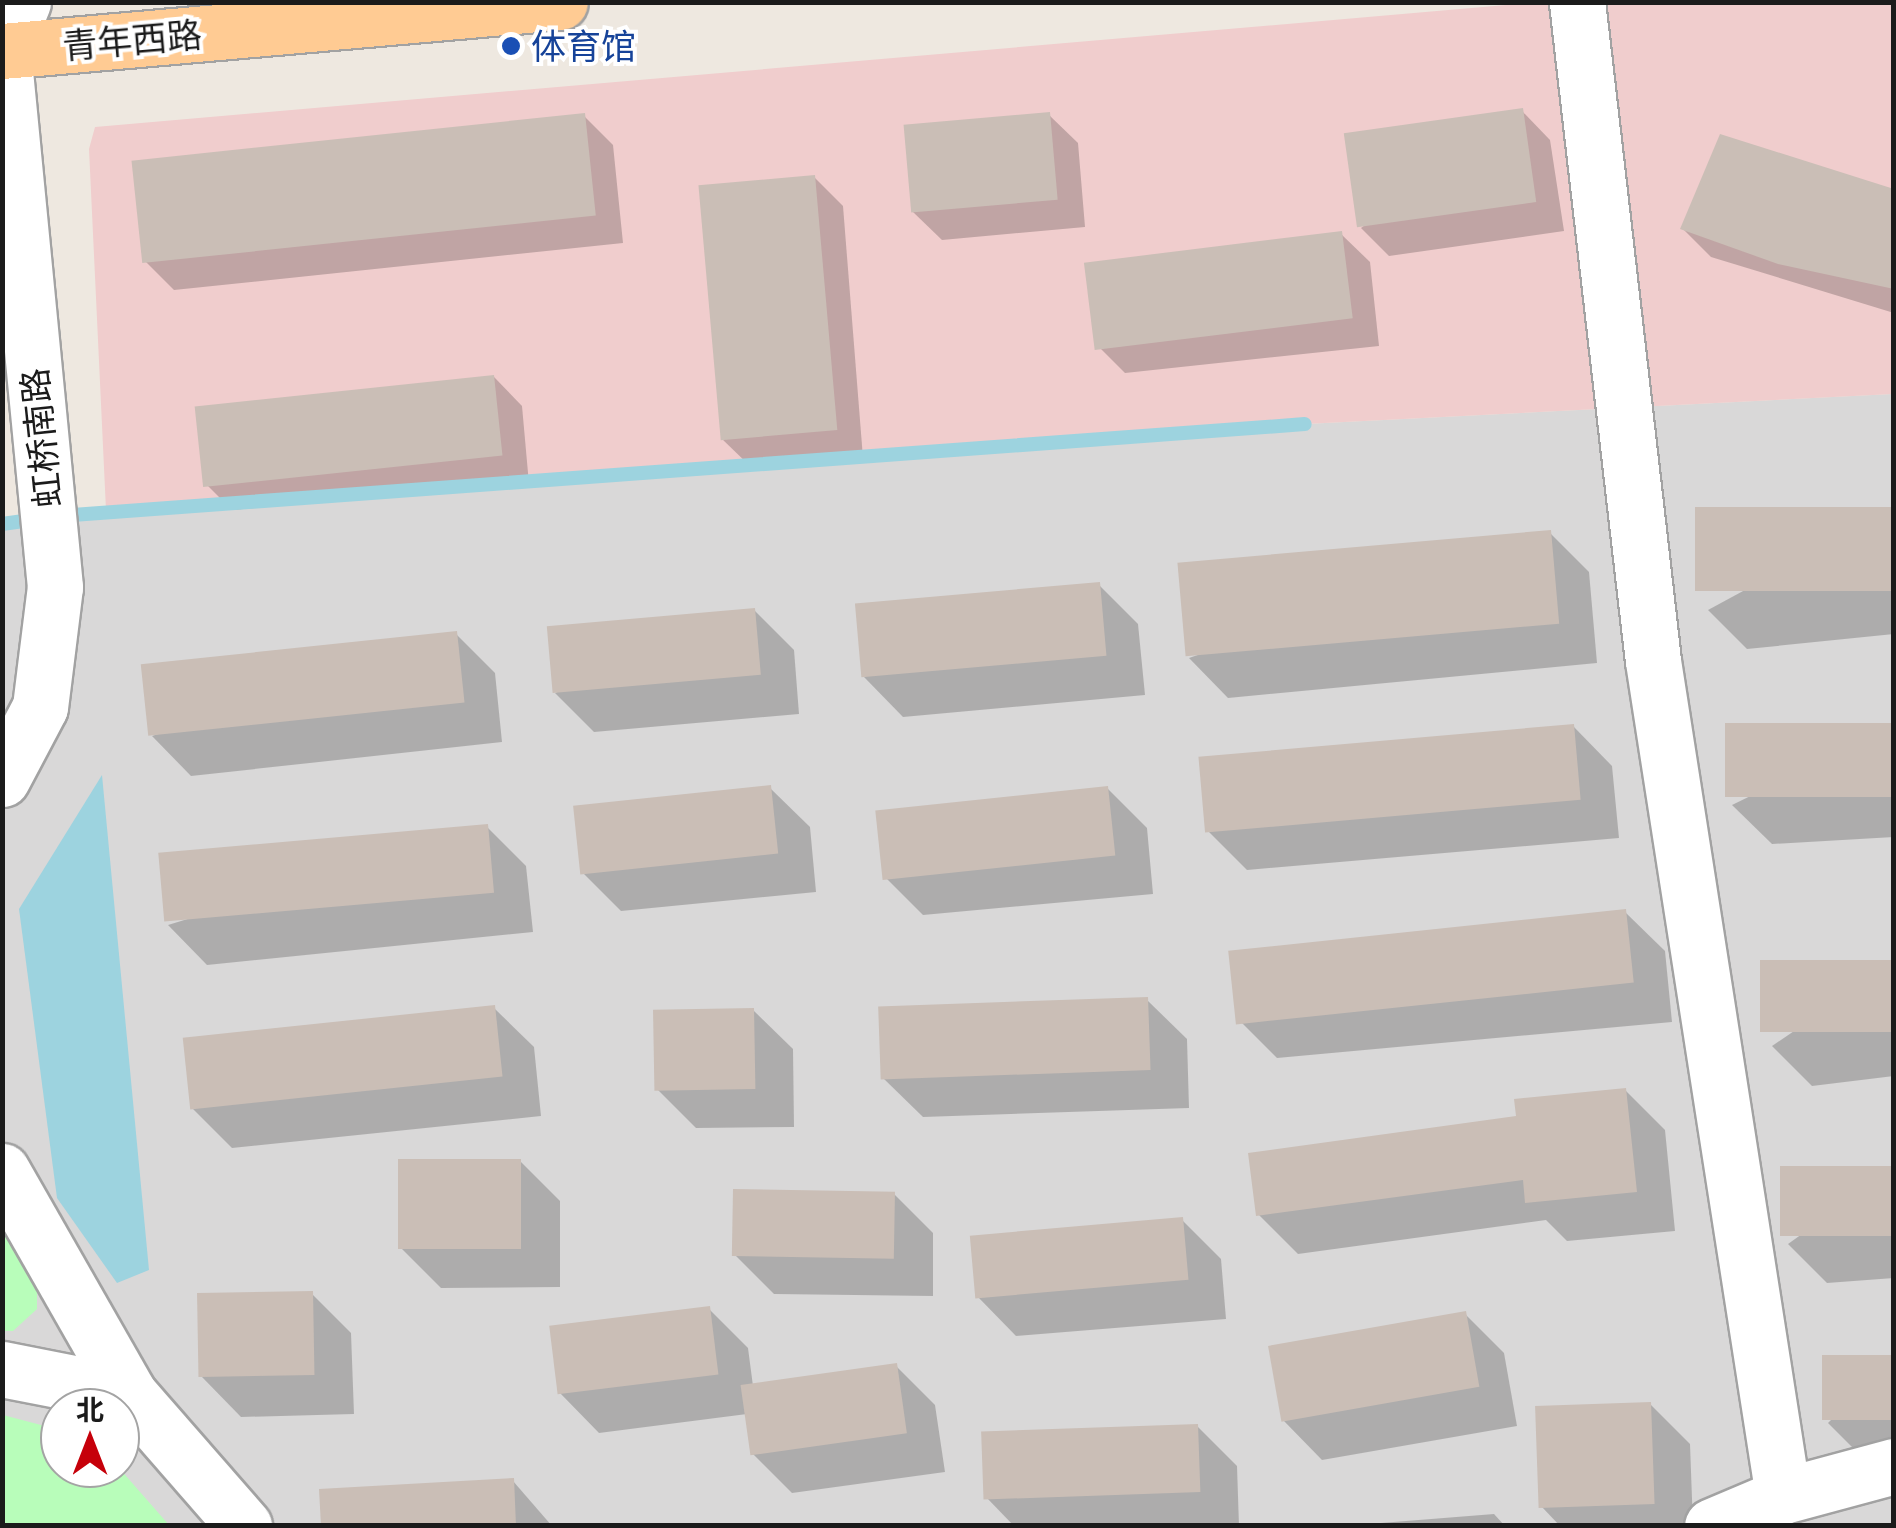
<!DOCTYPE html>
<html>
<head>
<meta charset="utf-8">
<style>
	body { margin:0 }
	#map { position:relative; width:1896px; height:1528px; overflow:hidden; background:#eee8e0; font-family:"Asap Condensed","Noto Sans SC",sans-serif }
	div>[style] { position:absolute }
	.residential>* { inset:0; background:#d9d8d8 }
	.commercial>* { inset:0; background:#f0cdcd }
	.park>* { inset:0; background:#b8fdba }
	.water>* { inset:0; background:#9dd3df }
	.shadow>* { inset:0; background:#0003 }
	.stream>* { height:14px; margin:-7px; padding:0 7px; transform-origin:7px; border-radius:7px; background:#9dd3df }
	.building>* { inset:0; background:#cabeb6; transform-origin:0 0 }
	.roads { filter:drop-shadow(2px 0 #a2a2a2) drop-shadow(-2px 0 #a2a2a2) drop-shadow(0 2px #a2a2a2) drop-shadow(0 -2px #a2a2a2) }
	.minor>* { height:55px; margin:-27.5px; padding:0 27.5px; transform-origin:27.5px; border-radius:27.5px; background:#fff }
	.major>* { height:55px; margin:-27.5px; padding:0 27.5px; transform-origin:27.5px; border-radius:27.5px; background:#ffcb93 }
	.dots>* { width:28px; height:28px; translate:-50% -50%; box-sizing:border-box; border:5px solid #fff; border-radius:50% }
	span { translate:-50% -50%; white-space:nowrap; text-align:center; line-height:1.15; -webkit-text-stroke:8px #fff; paint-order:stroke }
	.street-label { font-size:35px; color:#1b1b1b }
	.transit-label { font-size:35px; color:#164399 }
	.left { translate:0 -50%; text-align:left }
	.frame { position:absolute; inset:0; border:5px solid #1b1b1b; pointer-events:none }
	.north { position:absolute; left:40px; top:1388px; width:100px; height:100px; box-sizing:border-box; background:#fff; border:2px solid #a4a4a4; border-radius:50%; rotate:0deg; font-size:28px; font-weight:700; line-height:40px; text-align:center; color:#1b1b1b }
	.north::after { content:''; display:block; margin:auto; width:35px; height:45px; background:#c6000a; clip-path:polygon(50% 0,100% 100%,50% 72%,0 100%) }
</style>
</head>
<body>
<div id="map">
	<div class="residential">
		<div style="clip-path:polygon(evenodd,1893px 394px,1893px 1525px,3px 1526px,3px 521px,1305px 424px,1893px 394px,60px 1408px,120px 1408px,120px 1468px,60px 1468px,60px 1408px)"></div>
	</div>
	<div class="commercial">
		<div style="clip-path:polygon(1529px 3px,1893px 3px,1893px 394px,1305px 424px,106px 510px,89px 149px,95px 127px)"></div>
	</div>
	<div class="park">
		<div style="clip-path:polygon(2px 1213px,37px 1280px,37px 1309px,13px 1331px,3px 1331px)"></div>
		<div style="clip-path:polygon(3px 1415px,60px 1430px,60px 1468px,119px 1468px,169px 1525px,3px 1525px)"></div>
	</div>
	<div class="water">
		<div style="clip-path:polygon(102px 775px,149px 1270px,117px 1283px,57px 1198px,19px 909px)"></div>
	</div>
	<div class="shadow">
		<div style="clip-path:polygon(1522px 111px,1550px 140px,1564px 231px,1389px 256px,1361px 228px)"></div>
		<div style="clip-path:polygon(1049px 115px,1078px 143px,1085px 227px,942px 240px,913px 212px)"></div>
		<div style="clip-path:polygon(584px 116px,613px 145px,623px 243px,174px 290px,145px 261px)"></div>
		<div style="clip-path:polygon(814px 177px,843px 206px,863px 458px,751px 467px,722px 439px)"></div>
		<div style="clip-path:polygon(1894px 190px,1894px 313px,1711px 257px,1683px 229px)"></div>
		<div style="clip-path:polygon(1341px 234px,1370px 262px,1379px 346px,1125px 373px,1096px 344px)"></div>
		<div style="clip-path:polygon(494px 377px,522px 406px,529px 484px,232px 510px,203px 481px)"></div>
		<div style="clip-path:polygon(1894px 509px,1894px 634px,1747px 649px,1708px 610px)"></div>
		<div style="clip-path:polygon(1550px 533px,1589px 572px,1597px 663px,1228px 698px,1189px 658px)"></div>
		<div style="clip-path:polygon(1099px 585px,1138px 624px,1145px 695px,903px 717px,864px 677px)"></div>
		<div style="clip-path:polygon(754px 610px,794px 650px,799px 714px,594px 732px,555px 693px)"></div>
		<div style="clip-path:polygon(456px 634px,495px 673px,502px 742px,191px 776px,152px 736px)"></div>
		<div style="clip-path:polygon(1573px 726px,1612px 766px,1619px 838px,1247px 870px,1207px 830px)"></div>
		<div style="clip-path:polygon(1894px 726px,1894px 837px,1772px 844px,1732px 805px)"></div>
		<div style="clip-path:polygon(770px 788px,810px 827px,816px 892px,621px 911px,581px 871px)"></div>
		<div style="clip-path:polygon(1107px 788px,1147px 828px,1153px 894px,923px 915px,884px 876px)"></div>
		<div style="clip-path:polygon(487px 827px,526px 866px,533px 932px,207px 965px,168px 925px)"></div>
		<div style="clip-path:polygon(1625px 912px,1665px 951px,1672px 1022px,1277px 1058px,1238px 1019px)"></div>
		<div style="clip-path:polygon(1894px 963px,1894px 1076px,1812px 1086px,1772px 1046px)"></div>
		<div style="clip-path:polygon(1147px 1000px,1187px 1039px,1189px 1108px,923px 1117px,883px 1078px)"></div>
		<div style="clip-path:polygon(494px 1008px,534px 1047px,541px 1116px,232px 1148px,193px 1109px)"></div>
		<div style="clip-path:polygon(753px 1010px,793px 1049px,794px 1127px,696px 1128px,657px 1089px)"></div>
		<div style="clip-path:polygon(1625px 1090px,1665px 1130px,1675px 1231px,1567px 1241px,1546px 1220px,1298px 1254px,1259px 1215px,1519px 1118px)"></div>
		<div style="clip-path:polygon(520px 1161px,560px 1201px,560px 1287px,441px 1288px,401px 1248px)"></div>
		<div style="clip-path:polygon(1894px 1168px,1894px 1278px,1827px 1283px,1788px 1244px)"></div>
		<div style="clip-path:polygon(894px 1194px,933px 1233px,933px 1296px,774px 1294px,735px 1255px)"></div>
		<div style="clip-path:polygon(1182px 1220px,1221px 1259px,1226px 1319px,1016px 1336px,977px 1296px)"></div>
		<div style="clip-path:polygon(312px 1294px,351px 1333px,354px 1414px,241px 1417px,202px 1377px)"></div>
		<div style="clip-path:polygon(709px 1309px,748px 1348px,753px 1386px,896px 1366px,935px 1405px,945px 1472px,792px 1493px,753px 1454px,747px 1414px,599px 1433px,560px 1393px)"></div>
		<div style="clip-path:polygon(1465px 1314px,1504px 1353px,1517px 1426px,1322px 1460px,1283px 1420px)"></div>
		<div style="clip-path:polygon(1894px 1357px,1894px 1461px,1868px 1463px,1828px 1423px)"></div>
		<div style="clip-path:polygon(1650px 1404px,1690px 1444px,1693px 1526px,1560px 1526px,1541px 1506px)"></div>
		<div style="clip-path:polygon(1198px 1427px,1237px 1466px,1239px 1526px,1014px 1526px,985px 1496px)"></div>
		<div style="clip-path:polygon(513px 1481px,552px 1526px,324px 1526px)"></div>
		<div style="clip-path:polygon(1494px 1514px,1505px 1526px,1343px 1526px)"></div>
	</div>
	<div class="stream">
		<div style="left:59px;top:516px;width:1249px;rotate:-4.22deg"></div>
		<div style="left:2px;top:524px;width:36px;rotate:-8deg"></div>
	</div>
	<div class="building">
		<div style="left:1523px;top:108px;width:95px;height:181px;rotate:82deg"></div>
		<div style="left:1050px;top:112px;width:88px;height:147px;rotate:85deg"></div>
		<div style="left:585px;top:113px;width:103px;height:456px;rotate:84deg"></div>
		<div style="clip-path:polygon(1720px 134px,1894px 189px,1894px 289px,1778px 264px,1680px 229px)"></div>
		<div style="left:815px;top:175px;width:256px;height:117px;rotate:85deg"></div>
		<div style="left:1342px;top:231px;width:88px;height:260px;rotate:83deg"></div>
		<div style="left:494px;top:375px;width:81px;height:301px;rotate:84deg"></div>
		<div style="left:1894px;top:507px;width:84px;height:199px;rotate:90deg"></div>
		<div style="left:1551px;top:530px;width:94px;height:375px;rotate:85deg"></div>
		<div style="left:1100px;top:582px;width:74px;height:246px;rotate:85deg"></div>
		<div style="left:755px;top:608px;width:67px;height:209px;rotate:85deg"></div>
		<div style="left:457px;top:631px;width:72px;height:318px;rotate:84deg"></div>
		<div style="left:1894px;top:723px;width:74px;height:169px;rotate:90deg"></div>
		<div style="left:1574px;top:724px;width:76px;height:377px;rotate:85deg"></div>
		<div style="left:771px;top:785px;width:69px;height:199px;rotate:84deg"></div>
		<div style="left:1108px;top:786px;width:70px;height:234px;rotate:84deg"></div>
		<div style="left:488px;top:824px;width:69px;height:331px;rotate:85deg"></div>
		<div style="left:1626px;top:909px;width:74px;height:400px;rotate:84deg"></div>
		<div style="left:1894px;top:960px;width:72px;height:134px;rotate:90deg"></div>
		<div style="left:1148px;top:997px;width:73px;height:270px;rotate:88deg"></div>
		<div style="left:495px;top:1005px;width:72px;height:314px;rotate:84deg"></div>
		<div style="left:754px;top:1008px;width:81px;height:101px;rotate:89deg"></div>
		<div style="clip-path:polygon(1626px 1088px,1637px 1192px,1525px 1203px,1523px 1180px,1256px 1216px,1248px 1153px,1516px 1116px,1514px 1099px)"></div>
		<div style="left:398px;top:1159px;width:123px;height:90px"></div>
		<div style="left:1894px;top:1166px;width:70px;height:114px;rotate:90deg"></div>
		<div style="left:733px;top:1189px;width:162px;height:67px;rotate:1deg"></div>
		<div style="left:1183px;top:1217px;width:63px;height:214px;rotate:85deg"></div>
		<div style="left:313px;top:1291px;width:84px;height:116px;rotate:89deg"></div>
		<div style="left:710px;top:1306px;width:69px;height:162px;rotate:83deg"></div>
		<div style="left:1466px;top:1311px;width:77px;height:201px;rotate:80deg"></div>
		<div style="left:1894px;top:1355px;width:65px;height:72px;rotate:90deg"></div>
		<div style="left:897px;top:1363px;width:71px;height:158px;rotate:82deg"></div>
		<div style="left:1651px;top:1402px;width:102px;height:116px;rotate:88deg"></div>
		<div style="left:1198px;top:1424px;width:68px;height:217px;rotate:88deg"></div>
		<div style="clip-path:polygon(514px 1478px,516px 1526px,321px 1526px,319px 1489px)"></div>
	</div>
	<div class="roads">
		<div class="minor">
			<div style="left:1577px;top:2px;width:663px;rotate:83.42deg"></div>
			<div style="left:1653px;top:661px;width:845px;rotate:81.15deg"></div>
			<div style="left:2px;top:779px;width:81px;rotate:-62.2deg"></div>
			<div style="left:40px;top:707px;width:121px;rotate:-82.9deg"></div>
			<div style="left:55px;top:587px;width:539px;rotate:-95.54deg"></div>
			<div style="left:3px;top:51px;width:53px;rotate:-67.8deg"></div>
			<div style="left:2px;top:1171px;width:257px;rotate:60.3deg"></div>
			<div style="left:129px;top:1394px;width:175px;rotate:48.9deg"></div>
			<div style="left:2px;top:1369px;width:129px;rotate:11.1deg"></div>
			<div style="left:1712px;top:1526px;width:77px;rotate:-22.9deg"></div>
			<div style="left:1783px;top:1496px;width:115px;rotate:-15.1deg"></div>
		</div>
		<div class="major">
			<div style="left:2px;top:51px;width:560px;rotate:-5.02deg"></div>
		</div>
	</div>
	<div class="dots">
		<div style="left:511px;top:46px;background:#1a4fb4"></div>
	</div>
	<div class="street-label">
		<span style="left:132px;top:40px;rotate:-5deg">青年西路</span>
		<span style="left:41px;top:438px;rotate:-96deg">虹桥南路</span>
	</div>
	<div class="transit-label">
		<span class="left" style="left:531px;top:46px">体育馆</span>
	</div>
	<div class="frame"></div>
	<div class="north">北</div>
</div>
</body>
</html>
